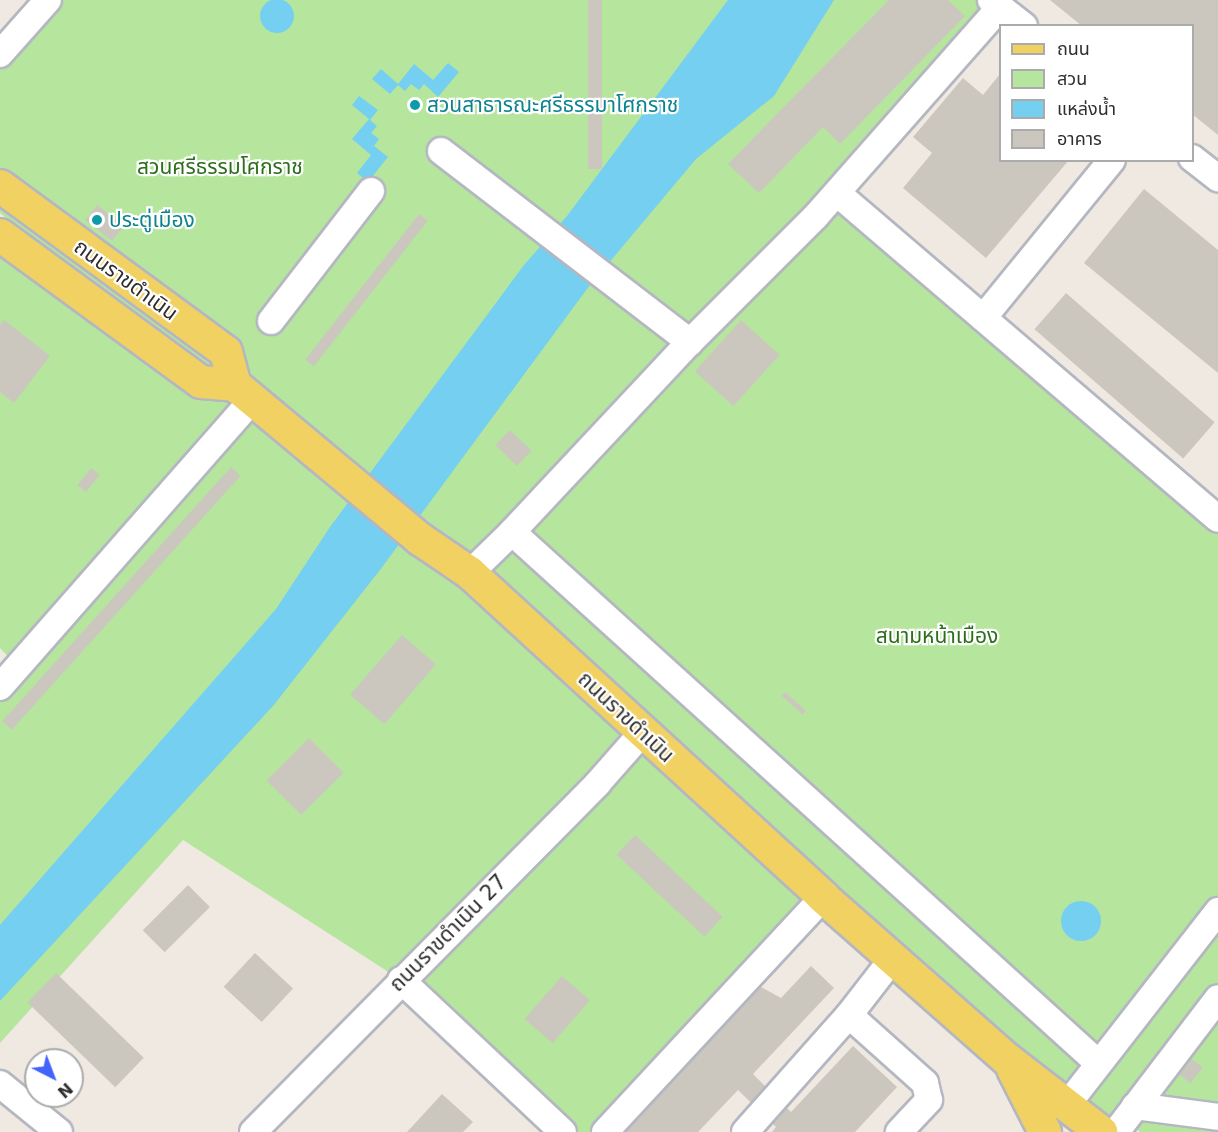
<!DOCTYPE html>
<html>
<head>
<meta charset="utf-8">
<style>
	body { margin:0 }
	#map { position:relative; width:1218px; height:1132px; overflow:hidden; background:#efe9e1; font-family:"DejaVu Sans","Noto Sans Thai",sans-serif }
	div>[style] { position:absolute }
	.green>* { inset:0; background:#b6e59e }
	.water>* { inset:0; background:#75cff0 }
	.round { border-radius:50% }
	.building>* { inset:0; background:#cbc7bf; transform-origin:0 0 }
	.roads { filter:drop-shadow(2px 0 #b4b7c1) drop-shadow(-2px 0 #b4b7c1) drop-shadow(0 2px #b4b7c1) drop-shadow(0 -2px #b4b7c1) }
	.minor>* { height:26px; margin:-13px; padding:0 13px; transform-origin:13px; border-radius:13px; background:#fff }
	.major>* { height:32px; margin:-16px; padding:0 16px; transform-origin:16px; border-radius:16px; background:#f2d163 }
	.dots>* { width:16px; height:16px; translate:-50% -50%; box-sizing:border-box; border:3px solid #fff; border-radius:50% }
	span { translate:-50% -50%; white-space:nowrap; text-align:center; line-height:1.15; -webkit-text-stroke:4.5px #fff; paint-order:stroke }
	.culture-label { font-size:21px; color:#0d838f }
	.left { translate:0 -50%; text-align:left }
	.park-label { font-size:21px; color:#2c6e1b }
	.street-label { font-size:21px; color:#2e2e2e }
	.legend { position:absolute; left:999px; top:24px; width:195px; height:138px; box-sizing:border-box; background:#fff; border:2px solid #ababab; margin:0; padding:8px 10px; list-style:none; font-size:18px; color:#2e2e2e }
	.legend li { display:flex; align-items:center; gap:12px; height:30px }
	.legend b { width:30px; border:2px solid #ababab }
	.north { position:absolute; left:24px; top:1048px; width:60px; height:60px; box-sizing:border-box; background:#fff; border:2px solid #ababab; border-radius:50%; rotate:138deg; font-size:16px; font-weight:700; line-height:24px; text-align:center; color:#2e2e2e }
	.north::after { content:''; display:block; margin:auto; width:21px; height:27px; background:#4264fb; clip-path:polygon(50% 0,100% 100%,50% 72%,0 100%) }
</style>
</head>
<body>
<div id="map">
	<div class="green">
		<div style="clip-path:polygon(48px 0,991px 0,838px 193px,1218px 521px,1218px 997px,1116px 1132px,823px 897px,605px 1132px,563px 1132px,401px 980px,183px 840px,0 1043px,0 687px,18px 667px,0 648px,0 235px,11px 222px,0 213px,0 54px)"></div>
		<div style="clip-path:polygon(1218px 1014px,1218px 1132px,1140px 1132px,1133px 1126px)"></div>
	</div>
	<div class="water">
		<div class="round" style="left:260px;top:-1px;width:34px;height:34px"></div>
		<div style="clip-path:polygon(728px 0,834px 0,774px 96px,696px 159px,587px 289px,380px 570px,273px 706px,0 1001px,0 925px,276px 609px,330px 527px,524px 265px,567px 216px)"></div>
		<div style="clip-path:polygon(448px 63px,459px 72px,438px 97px,424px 84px,419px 90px,411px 84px,405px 91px,398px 85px,390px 94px,372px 79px,381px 69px,398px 84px,414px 64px,433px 80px)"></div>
		<div style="clip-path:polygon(359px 96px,378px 110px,370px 120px,377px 126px,371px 133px,379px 139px,374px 146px,388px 157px,368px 182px,357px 173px,371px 155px,352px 139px,369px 119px,352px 105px)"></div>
		<div class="round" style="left:1061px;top:901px;width:40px;height:40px"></div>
	</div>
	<div class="building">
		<div style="left:588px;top:0;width:14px;height:169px"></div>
		<div style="clip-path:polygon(889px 0,948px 0,965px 16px,840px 144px,823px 127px,759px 193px,728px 164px)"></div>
		<div style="clip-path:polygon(1050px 0,1218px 0,1218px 135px,1192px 114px,1192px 26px,1082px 26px)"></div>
		<div style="clip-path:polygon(1000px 74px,1000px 160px,1069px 160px,986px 258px,903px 188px,932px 153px,913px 137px,963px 78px,983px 95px)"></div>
		<div style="clip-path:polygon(1144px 189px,1218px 250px,1218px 373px,1084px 263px)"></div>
		<div style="left:97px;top:205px;width:34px;height:19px;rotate:38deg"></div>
		<div style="left:419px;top:214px;width:11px;height:185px;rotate:38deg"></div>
		<div style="left:1066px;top:293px;width:197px;height:48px;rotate:41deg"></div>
		<div style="clip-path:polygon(4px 320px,50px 356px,14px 403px,0 392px,0 325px)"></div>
		<div style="left:741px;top:320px;width:52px;height:69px;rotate:42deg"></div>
		<div style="left:510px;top:430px;width:30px;height:21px;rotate:44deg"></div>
		<div style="left:231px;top:467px;width:13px;height:342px;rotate:42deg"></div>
		<div style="left:91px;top:468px;width:11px;height:22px;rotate:38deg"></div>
		<div style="left:402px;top:635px;width:45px;height:79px;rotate:41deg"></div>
		<div style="left:785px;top:692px;width:28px;height:5px;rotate:42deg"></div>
		<div style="left:309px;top:738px;width:49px;height:60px;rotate:45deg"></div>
		<div style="left:635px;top:835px;width:120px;height:27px;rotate:43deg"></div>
		<div style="left:188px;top:885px;width:31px;height:64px;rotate:45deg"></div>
		<div style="left:255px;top:953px;width:52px;height:46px;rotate:43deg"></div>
		<div style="clip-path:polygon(811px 966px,834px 988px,753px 1074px,791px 1112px,853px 1046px,897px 1087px,855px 1132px,772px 1132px,776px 1127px,738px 1090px,698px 1132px,621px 1132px,761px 987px,781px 998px)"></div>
		<div style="left:56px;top:973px;width:122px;height:41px;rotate:44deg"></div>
		<div style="left:562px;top:976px;width:37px;height:57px;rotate:41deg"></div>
		<div style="left:1192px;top:1059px;width:14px;height:20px;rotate:39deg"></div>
		<div style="clip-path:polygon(442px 1094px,473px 1122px,463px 1132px,407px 1132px)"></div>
	</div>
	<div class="roads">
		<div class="minor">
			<div style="left:991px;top:0;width:42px;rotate:38.2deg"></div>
			<div style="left:0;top:54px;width:72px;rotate:-48.4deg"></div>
			<div style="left:441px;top:151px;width:314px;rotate:37.5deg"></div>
			<div style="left:1192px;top:158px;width:33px;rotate:38deg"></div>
			<div style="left:837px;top:193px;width:501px;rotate:40.55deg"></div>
			<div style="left:983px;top:318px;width:204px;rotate:-50.8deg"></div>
			<div style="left:271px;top:321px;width:164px;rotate:-52.4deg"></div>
			<div style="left:512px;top:532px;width:791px;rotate:42.18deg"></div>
			<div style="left:470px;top:573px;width:59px;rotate:-44.3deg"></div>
			<div style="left:512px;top:532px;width:260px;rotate:-46.9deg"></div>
			<div style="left:690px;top:342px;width:178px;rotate:-45deg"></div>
			<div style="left:816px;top:216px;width:278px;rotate:-48.6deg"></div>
			<div style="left:0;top:687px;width:383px;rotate:-48.7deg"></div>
			<div style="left:401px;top:980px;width:222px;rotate:43.2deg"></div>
			<div style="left:849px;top:1015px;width:102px;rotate:41.8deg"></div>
			<div style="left:925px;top:1083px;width:17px;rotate:77deg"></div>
			<div style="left:929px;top:1100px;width:44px;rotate:133.2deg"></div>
			<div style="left:0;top:1084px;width:76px;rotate:39.1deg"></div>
			<div style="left:1067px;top:1105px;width:246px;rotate:-52.1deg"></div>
			<div style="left:1135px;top:1106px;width:84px;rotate:7.5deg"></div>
			<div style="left:253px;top:1132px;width:491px;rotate:-45.3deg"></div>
			<div style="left:598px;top:783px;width:67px;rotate:-48.7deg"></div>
			<div style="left:605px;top:1132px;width:321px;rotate:-47.1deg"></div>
			<div style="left:745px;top:1132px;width:157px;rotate:-48.4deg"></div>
			<div style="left:849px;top:1015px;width:73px;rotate:-52.2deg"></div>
			<div style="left:1116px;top:1132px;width:168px;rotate:-52.7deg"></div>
		</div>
		<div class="major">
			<div style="left:0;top:186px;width:280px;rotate:36.3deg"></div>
			<div style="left:226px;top:352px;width:34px;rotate:75deg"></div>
			<div style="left:0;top:235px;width:249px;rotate:36.2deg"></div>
			<div style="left:201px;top:382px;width:34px;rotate:5deg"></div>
			<div style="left:235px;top:385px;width:241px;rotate:39.8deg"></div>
			<div style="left:420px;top:539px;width:60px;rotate:34.2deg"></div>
			<div style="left:470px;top:573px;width:479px;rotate:42.5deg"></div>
			<div style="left:823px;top:897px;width:247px;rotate:41.4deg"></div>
			<div style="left:1008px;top:1060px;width:118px;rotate:37.7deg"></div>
			<div style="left:1013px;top:1069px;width:71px;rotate:63.1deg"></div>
		</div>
	</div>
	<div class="dots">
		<div style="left:415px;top:105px;background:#0f9aa8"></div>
		<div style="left:97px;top:220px;background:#0f9aa8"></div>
	</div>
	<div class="culture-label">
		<span class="left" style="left:427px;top:105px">สวนสาธารณะศรีธรรมาโศกราช</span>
		<span class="left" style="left:109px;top:220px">ประตู่เมือง</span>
	</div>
	<div class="park-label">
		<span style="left:220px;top:167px">สวนศรีธรรมโศกราช</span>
		<span style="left:937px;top:636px">สนามหน้าเมือง</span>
	</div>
	<div class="street-label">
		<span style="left:126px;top:280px;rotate:36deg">ถนนราขดำเนิน</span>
		<span style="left:626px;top:717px;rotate:43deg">ถนนราขดำเนิน</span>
		<span style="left:448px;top:933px;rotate:-45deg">ถนนราขดำเนิน 27</span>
	</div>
	<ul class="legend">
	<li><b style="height:8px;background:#f2d163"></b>ถนน</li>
	<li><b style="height:16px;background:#b6e59e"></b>สวน</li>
	<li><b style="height:16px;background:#75cff0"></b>แหล่งน้ำ</li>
	<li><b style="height:16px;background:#cbc7bf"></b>อาคาร</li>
	</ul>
	<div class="north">N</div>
</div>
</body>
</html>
